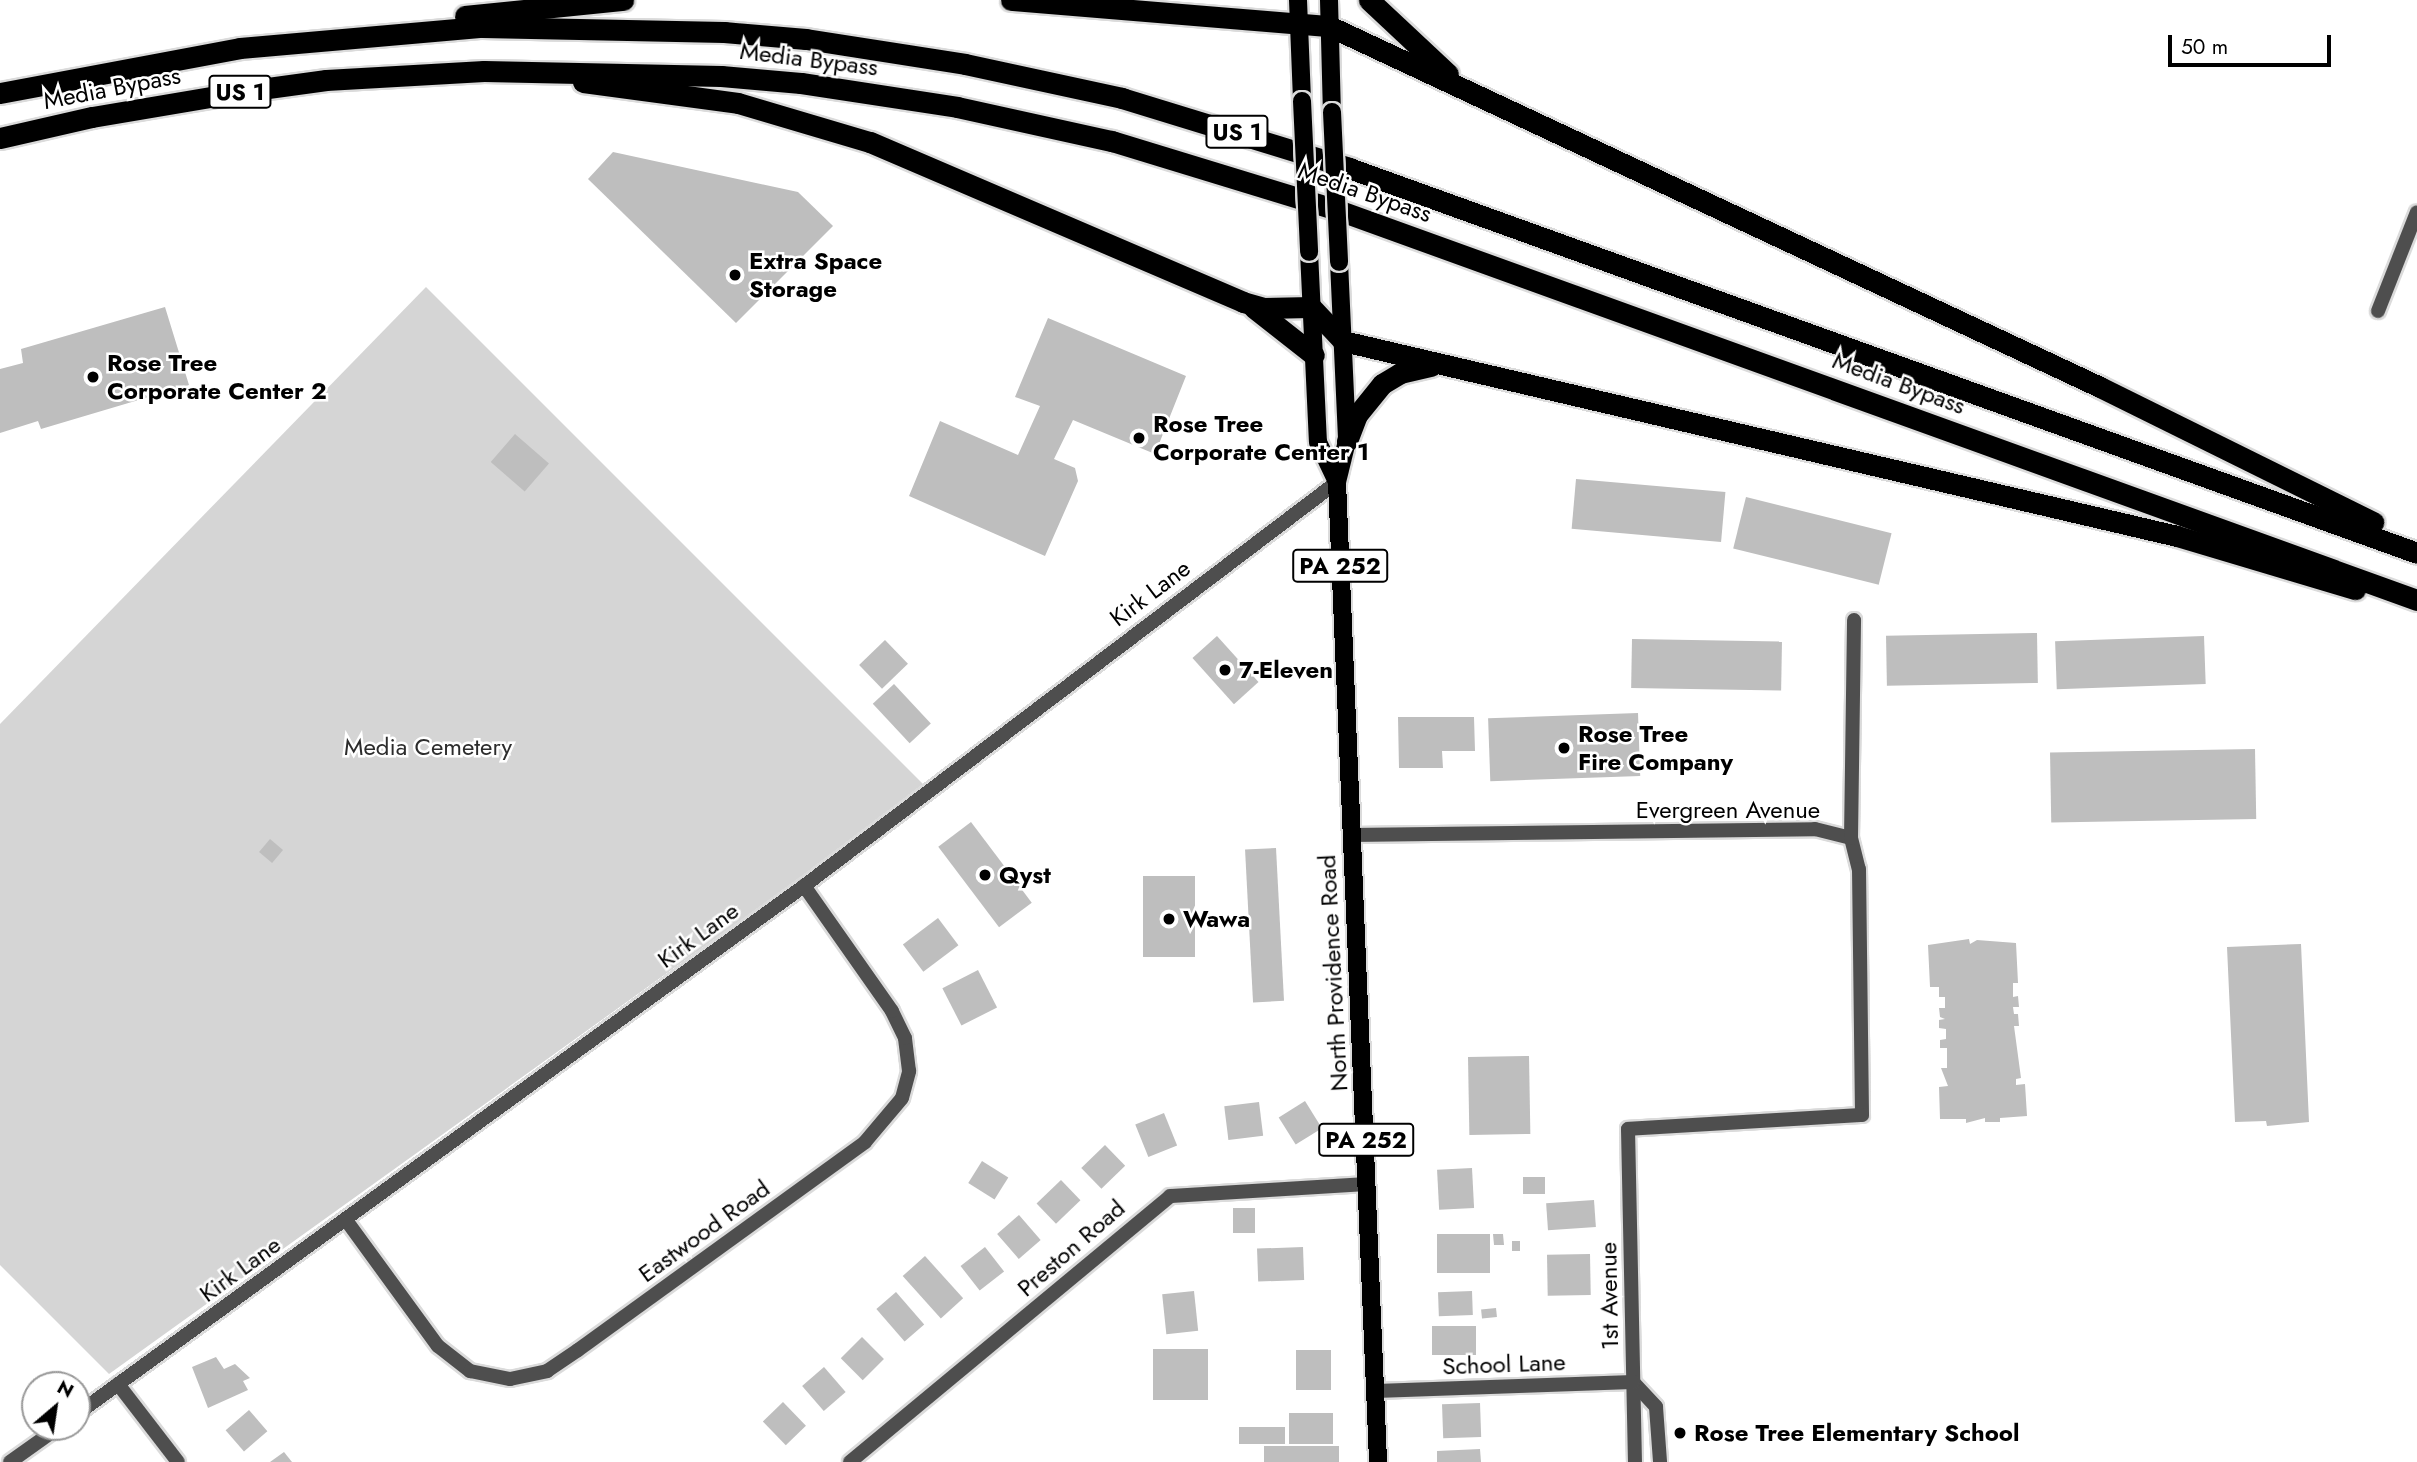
<!DOCTYPE html>
<html>
<head>
<meta charset="utf-8">
<style>
	body { margin:0 }
	#map { position:relative; width:2417px; height:1462px; overflow:hidden; background:#fff; font-family:Jost,sans-serif }
	div>[style] { position:absolute }
	.green>* { inset:0; background:#d5d5d5 }
	.building>* { inset:0; background:#bebebe; transform-origin:0 0 }
	.roads { filter:drop-shadow(2px 0 #dbdbdb) drop-shadow(-2px 0 #dbdbdb) drop-shadow(0 2px #dbdbdb) drop-shadow(0 -2px #dbdbdb) }
	.minor>* { height:14px; margin:-7px; padding:0 7px; transform-origin:7px; border-radius:7px; background:#4e4e4e }
	.tertiary>* { height:14px; margin:-7px; padding:0 7px; transform-origin:7px; border-radius:7px; background:#4e4e4e }
	.primary>* { height:18px; margin:-9px; padding:0 9px; transform-origin:9px; border-radius:9px; background:#000 }
	.motorway>* { height:21px; margin:-10.5px; padding:0 10.5px; transform-origin:10.5px; border-radius:10.5px; background:#000 }
	.bridges { filter:drop-shadow(2px 0 #dbdbdb) drop-shadow(-2px 0 #dbdbdb) drop-shadow(0 2px #dbdbdb) drop-shadow(0 -2px #dbdbdb) }
	.primary-bridge>* { height:18px; margin:-9px; padding:0 9px; transform-origin:9px; border-radius:9px; background:#000 }
	.dots>* { width:19px; height:19px; translate:-50% -50%; box-sizing:border-box; border:4px solid #fff; border-radius:50% }
	span { translate:-50% -50%; white-space:nowrap; text-align:center; line-height:1.15; -webkit-text-stroke:5px #fff; paint-order:stroke }
	.shield-label span { padding:2px 5px; background:#fff; border:2px solid; border-radius:5px; -webkit-text-stroke-width:0 }
	.shield-label { font-size:23px; color:#000; font-weight:700 }
	.street-label { font-size:24px; color:#000 }
	.poi-label { font-size:24px; color:#000; font-weight:700 }
	.left { translate:0 -50%; text-align:left }
	.park-label { font-size:24px; color:#2c2c2c }
	.north { position:absolute; left:21px; top:1371px; width:70px; height:70px; box-sizing:border-box; background:#fff; border:2px solid #999; border-radius:50%; rotate:29deg; font-size:19px; font-weight:700; line-height:28px; text-align:center; color:#000 }
	.north::after { content:''; display:block; margin:auto; width:24px; height:32px; background:#000; clip-path:polygon(50% 0,100% 100%,50% 72%,0 100%) }
	.scale { position:absolute; left:2168px; top:35px; width:163px; height:32px; box-sizing:border-box; border:4px solid #000; border-top:0; padding-left:9px; font-size:21px; line-height:24px; white-space:nowrap; color:#000; -webkit-text-stroke:5px #fff; paint-order:stroke }
</style>
</head>
<body>
<div id="map">
	<div class="green">
		<div style="clip-path:polygon(426px 287px,926px 787px,109px 1374px,0 1265px,0 724px)"></div>
	</div>
	<div class="building">
		<div style="clip-path:polygon(613px 152px,798px 192px,833px 226px,736px 323px,588px 179px)"></div>
		<div style="clip-path:polygon(165px 307px,189px 385px,41px 429px,38px 421px,0 433px,0 369px,23px 363px,21px 349px)"></div>
		<div style="clip-path:polygon(1048px 318px,1186px 376px,1155px 454px,1073px 420px,1054px 459px,1075px 468px,1078px 481px,1045px 556px,909px 496px,940px 421px,1018px 455px,1040px 406px,1015px 397px)"></div>
		<div style="left:515px;top:434px;width:45px;height:37px;rotate:41deg"></div>
		<div style="left:1576px;top:479px;width:150px;height:50px;rotate:5deg"></div>
		<div style="left:1746px;top:497px;width:150px;height:53px;rotate:14deg"></div>
		<div style="left:2037px;top:633px;width:50px;height:151px;rotate:89deg"></div>
		<div style="left:1217px;top:636px;width:62px;height:33px;rotate:48deg"></div>
		<div style="left:2204px;top:636px;width:48px;height:149px;rotate:88deg"></div>
		<div style="left:1632px;top:639px;width:150px;height:49px;rotate:1deg"></div>
		<div style="left:885px;top:640px;width:33px;height:36px;rotate:46deg"></div>
		<div style="left:894px;top:684px;width:54px;height:29px;rotate:47deg"></div>
		<div style="left:1638px;top:713px;width:63px;height:150px;rotate:88deg"></div>
		<div style="clip-path:polygon(1398px 717px,1474px 717px,1475px 751px,1442px 751px,1443px 768px,1399px 768px)"></div>
		<div style="left:2255px;top:749px;width:70px;height:205px;rotate:89deg"></div>
		<div style="left:971px;top:822px;width:101px;height:41px;rotate:53deg"></div>
		<div style="left:270px;top:839px;width:17px;height:17px;rotate:40deg"></div>
		<div style="left:1276px;top:848px;width:153px;height:31px;rotate:87deg"></div>
		<div style="left:1143px;top:876px;width:52px;height:81px"></div>
		<div style="left:938px;top:918px;width:34px;height:44px;rotate:53deg"></div>
		<div style="clip-path:polygon(1969px 939px,1970px 944px,1977px 940px,2016px 943px,2018px 983px,2013px 983px,2013px 997px,2018px 996px,2019px 1007px,2013px 1007px,2014px 1014px,2018px 1014px,2019px 1026px,2014px 1026px,2021px 1078px,2016px 1079px,2016px 1085px,2025px 1084px,2027px 1116px,2000px 1118px,2000px 1122px,1985px 1122px,1985px 1118px,1966px 1123px,1966px 1119px,1940px 1119px,1939px 1087px,1948px 1086px,1941px 1068px,1947px 1068px,1947px 1048px,1940px 1048px,1940px 1040px,1946px 1039px,1946px 1029px,1939px 1028px,1939px 1020px,1945px 1019px,1940px 1017px,1939px 1008px,1945px 1008px,1945px 997px,1939px 997px,1939px 987px,1930px 987px,1928px 945px)"></div>
		<div style="clip-path:polygon(2301px 944px,2309px 1122px,2267px 1126px,2266px 1121px,2235px 1122px,2227px 947px)"></div>
		<div style="left:978px;top:970px;width:42px;height:40px;rotate:63deg"></div>
		<div style="left:1529px;top:1056px;width:78px;height:61px;rotate:89deg"></div>
		<div style="left:1305px;top:1101px;width:32px;height:31px;rotate:58deg"></div>
		<div style="left:1259px;top:1102px;width:34px;height:35px;rotate:83deg"></div>
		<div style="left:1164px;top:1113px;width:35px;height:31px;rotate:68deg"></div>
		<div style="left:1105px;top:1145px;width:29px;height:33px;rotate:46deg"></div>
		<div style="left:982px;top:1161px;width:31px;height:26px;rotate:32deg"></div>
		<div style="left:1472px;top:1168px;width:40px;height:35px;rotate:87deg"></div>
		<div style="left:1523px;top:1177px;width:22px;height:17px"></div>
		<div style="left:1061px;top:1180px;width:28px;height:34px;rotate:46deg"></div>
		<div style="left:1594px;top:1200px;width:27px;height:48px;rotate:86deg"></div>
		<div style="left:1233px;top:1208px;width:22px;height:25px"></div>
		<div style="left:1019px;top:1215px;width:33px;height:29px;rotate:49deg"></div>
		<div style="left:1437px;top:1234px;width:53px;height:39px"></div>
		<div style="clip-path:polygon(1493px 1234px,1503px 1234px,1504px 1245px,1494px 1245px)"></div>
		<div style="left:1512px;top:1241px;width:8px;height:10px"></div>
		<div style="left:985px;top:1247px;width:31px;height:31px;rotate:52deg"></div>
		<div style="left:1303px;top:1247px;width:33px;height:46px;rotate:88deg"></div>
		<div style="left:1590px;top:1254px;width:41px;height:43px;rotate:89deg"></div>
		<div style="left:925px;top:1256px;width:57px;height:30px;rotate:48deg"></div>
		<div style="left:1194px;top:1291px;width:40px;height:32px;rotate:84deg"></div>
		<div style="left:1472px;top:1291px;width:24px;height:34px;rotate:88deg"></div>
		<div style="left:896px;top:1292px;width:43px;height:26px;rotate:49deg"></div>
		<div style="left:1496px;top:1308px;width:9px;height:15px;rotate:84deg"></div>
		<div style="left:1432px;top:1326px;width:44px;height:29px"></div>
		<div style="left:862px;top:1337px;width:31px;height:30px;rotate:45deg"></div>
		<div style="left:1153px;top:1349px;width:55px;height:51px"></div>
		<div style="left:1296px;top:1350px;width:35px;height:40px"></div>
		<div style="clip-path:polygon(216px 1357px,224px 1369px,235px 1364px,250px 1378px,243px 1381px,248px 1390px,208px 1408px,192px 1367px)"></div>
		<div style="left:824px;top:1367px;width:33px;height:29px;rotate:49deg"></div>
		<div style="left:783px;top:1402px;width:33px;height:28px;rotate:46deg"></div>
		<div style="left:1480px;top:1403px;width:34px;height:38px;rotate:88deg"></div>
		<div style="left:249px;top:1410px;width:28px;height:31px;rotate:49deg"></div>
		<div style="left:1289px;top:1413px;width:44px;height:31px"></div>
		<div style="left:1239px;top:1427px;width:46px;height:17px"></div>
		<div style="left:1339px;top:1446px;width:16px;height:75px;rotate:90deg"></div>
		<div style="clip-path:polygon(1480px 1449px,1481px 1462px,1437px 1462px,1437px 1451px)"></div>
		<div style="clip-path:polygon(284px 1452px,292px 1462px,270px 1462px)"></div>
	</div>
	<div class="roads">
		<div class="minor">
			<div style="left:2378px;top:311px;width:106px;rotate:-68.5deg"></div>
			<div style="left:1351px;top:835px;width:464px;rotate:-0.7deg"></div>
			<div style="left:1815px;top:829px;width:37px;rotate:14deg"></div>
			<div style="left:1851px;top:838px;width:32px;rotate:76deg"></div>
			<div style="left:1859px;top:869px;width:246px;rotate:89.3deg"></div>
			<div style="left:1862px;top:1115px;width:234px;rotate:176.6deg"></div>
			<div style="left:1628px;top:1129px;width:333px;rotate:88.8deg"></div>
			<div style="left:1851px;top:838px;width:218px;rotate:-89.2deg"></div>
			<div style="left:346px;top:1220px;width:156px;rotate:53.9deg"></div>
			<div style="left:438px;top:1346px;width:41px;rotate:38deg"></div>
			<div style="left:470px;top:1371px;width:41px;rotate:11.3deg"></div>
			<div style="left:510px;top:1379px;width:38px;rotate:-12deg"></div>
			<div style="left:547px;top:1371px;width:37px;rotate:-34deg"></div>
			<div style="left:578px;top:1350px;width:354px;rotate:-35.9deg"></div>
			<div style="left:865px;top:1142px;width:57px;rotate:-49.9deg"></div>
			<div style="left:902px;top:1098px;width:28px;rotate:-75deg"></div>
			<div style="left:909px;top:1071px;width:33px;rotate:-97deg"></div>
			<div style="left:905px;top:1038px;width:30px;rotate:-116deg"></div>
			<div style="left:892px;top:1011px;width:153px;rotate:-125.1deg"></div>
			<div style="left:1633px;top:1382px;width:34px;rotate:47deg"></div>
			<div style="left:1656px;top:1407px;width:55px;rotate:85.8deg"></div>
			<div style="left:118px;top:1384px;width:98px;rotate:52.4deg"></div>
			<div style="left:1376px;top:1391px;width:257px;rotate:-2deg"></div>
			<div style="left:850px;top:1462px;width:416px;rotate:-39.7deg"></div>
			<div style="left:1170px;top:1196px;width:198px;rotate:-3.5deg"></div>
		</div>
		<div class="tertiary">
			<div style="left:77px;top:1414px;width:899px;rotate:-35.99deg"></div>
			<div style="left:804px;top:886px;width:669px;rotate:-37.16deg"></div>
			<div style="left:10px;top:1462px;width:60px;rotate:-35.5deg"></div>
		</div>
		<div class="primary">
			<div style="left:1298px;top:0;width:101px;rotate:87.7deg"></div>
			<div style="left:1329px;top:0;width:112px;rotate:88.5deg"></div>
			<div style="left:1309px;top:252px;width:190px;rotate:87.3deg"></div>
			<div style="left:1318px;top:442px;width:44px;rotate:64.6deg"></div>
			<div style="left:1339px;top:262px;width:179px;rotate:87.4deg"></div>
			<div style="left:1347px;top:441px;width:42px;rotate:103.7deg"></div>
			<div style="left:1337px;top:482px;width:981px;rotate:87.6deg"></div>
		</div>
		<div class="motorway">
			<div style="left:1011px;top:0;width:319px;rotate:4.7deg"></div>
			<div style="left:1329px;top:26px;width:851px;rotate:25.09deg"></div>
			<div style="left:2100px;top:387px;width:305px;rotate:26.3deg"></div>
			<div style="left:1369px;top:0;width:108px;rotate:43.1deg"></div>
			<div style="left:465px;top:16px;width:159px;rotate:-5.8deg"></div>
			<div style="left:583px;top:82px;width:156px;rotate:7.7deg"></div>
			<div style="left:738px;top:103px;width:138px;rotate:16.5deg"></div>
			<div style="left:870px;top:142px;width:406px;rotate:23.2deg"></div>
			<div style="left:1243px;top:302px;width:22px;rotate:16deg"></div>
			<div style="left:1264px;top:308px;width:47px;rotate:-1.2deg"></div>
			<div style="left:1311px;top:307px;width:47px;rotate:46.7deg"></div>
			<div style="left:1343px;top:341px;width:856px;rotate:13.16deg"></div>
			<div style="left:2177px;top:536px;width:186px;rotate:16.6deg"></div>
			<div style="left:0;top:93px;width:244px;rotate:-10.6deg"></div>
			<div style="left:240px;top:48px;width:243px;rotate:-5deg"></div>
			<div style="left:482px;top:27px;width:242px;rotate:1.2deg"></div>
			<div style="left:724px;top:32px;width:82px;rotate:4.9deg"></div>
			<div style="left:806px;top:39px;width:161px;rotate:8.9deg"></div>
			<div style="left:965px;top:64px;width:161px;rotate:12.2deg"></div>
			<div style="left:1122px;top:98px;width:238px;rotate:17.1deg"></div>
			<div style="left:1349px;top:168px;width:1135px;rotate:19.82deg"></div>
			<div style="left:0;top:138px;width:94px;rotate:-12.9deg"></div>
			<div style="left:92px;top:117px;width:156px;rotate:-9.6deg"></div>
			<div style="left:246px;top:91px;width:81px;rotate:-7.8deg"></div>
			<div style="left:326px;top:80px;width:158px;rotate:-3.3deg"></div>
			<div style="left:484px;top:71px;width:237px;rotate:1.2deg"></div>
			<div style="left:721px;top:76px;width:80px;rotate:5deg"></div>
			<div style="left:801px;top:83px;width:158px;rotate:8.7deg"></div>
			<div style="left:957px;top:107px;width:159px;rotate:12.4deg"></div>
			<div style="left:1112px;top:141px;width:233px;rotate:17deg"></div>
			<div style="left:1335px;top:209px;width:1150px;rotate:19.87deg"></div>
			<div style="left:1254px;top:308px;width:76px;rotate:38.1deg"></div>
			<div style="left:1347px;top:441px;width:28px;rotate:-69deg"></div>
			<div style="left:1357px;top:415px;width:40px;rotate:-51deg"></div>
			<div style="left:1382px;top:384px;width:21px;rotate:-31deg"></div>
			<div style="left:1400px;top:373px;width:32px;rotate:-13deg"></div>
		</div>
	</div>
	<div class="bridges">
		<div class="primary-bridge">
			<div style="left:1302px;top:101px;width:151px;rotate:87.3deg"></div>
			<div style="left:1332px;top:112px;width:150px;rotate:87.3deg"></div>
		</div>
	</div>
	<div class="dots">
		<div style="left:735px;top:275px;background:#000"></div>
		<div style="left:93px;top:377px;background:#000"></div>
		<div style="left:1139px;top:438px;background:#000"></div>
		<div style="left:1225px;top:670px;background:#000"></div>
		<div style="left:1564px;top:748px;background:#000"></div>
		<div style="left:985px;top:875px;background:#000"></div>
		<div style="left:1169px;top:919px;background:#000"></div>
		<div style="left:1680px;top:1433px;background:#000"></div>
	</div>
	<div class="shield-label">
		<span style="left:240px;top:92px">US 1</span>
		<span style="left:1237px;top:132px">US 1</span>
		<span style="left:1340px;top:566px">PA 252</span>
		<span style="left:1366px;top:1140px">PA 252</span>
	</div>
	<div class="street-label">
		<span style="left:809px;top:59px;rotate:7deg">Media Bypass</span>
		<span style="left:112px;top:88px;rotate:-11deg">Media Bypass</span>
		<span style="left:1365px;top:192px;rotate:19deg">Media Bypass</span>
		<span style="left:1899px;top:383px;rotate:20deg">Media Bypass</span>
		<span style="left:1150px;top:593px;rotate:-37deg">Kirk Lane</span>
		<span style="left:1728px;top:810px">Evergreen Avenue</span>
		<span style="left:698px;top:935px;rotate:-36deg">Kirk Lane</span>
		<span style="left:1333px;top:973px;rotate:-93deg">North Providence Road</span>
		<span style="left:704px;top:1231px;rotate:-36deg">Eastwood Road</span>
		<span style="left:1071px;top:1248px;rotate:-41deg">Preston Road</span>
		<span style="left:240px;top:1269px;rotate:-36deg">Kirk Lane</span>
		<span style="left:1609px;top:1296px;rotate:-91deg">1st Avenue</span>
		<span style="left:1504px;top:1364px;rotate:-2deg">School Lane</span>
	</div>
	<div class="poi-label">
		<span class="left" style="left:749px;top:275px">Extra Space<br>Storage</span>
		<span class="left" style="left:107px;top:377px">Rose Tree<br>Corporate Center 2</span>
		<span class="left" style="left:1153px;top:438px">Rose Tree<br>Corporate Center 1</span>
		<span class="left" style="left:1239px;top:670px">7-Eleven</span>
		<span class="left" style="left:1578px;top:748px">Rose Tree<br>Fire Company</span>
		<span class="left" style="left:999px;top:875px">Qyst</span>
		<span class="left" style="left:1183px;top:919px">Wawa</span>
		<span class="left" style="left:1694px;top:1433px">Rose Tree Elementary School</span>
	</div>
	<div class="park-label">
		<span style="left:428px;top:747px">Media Cemetery</span>
	</div>
	<div class="north">N</div>
	<div class="scale">50 m</div>
</div>
</body>
</html>
